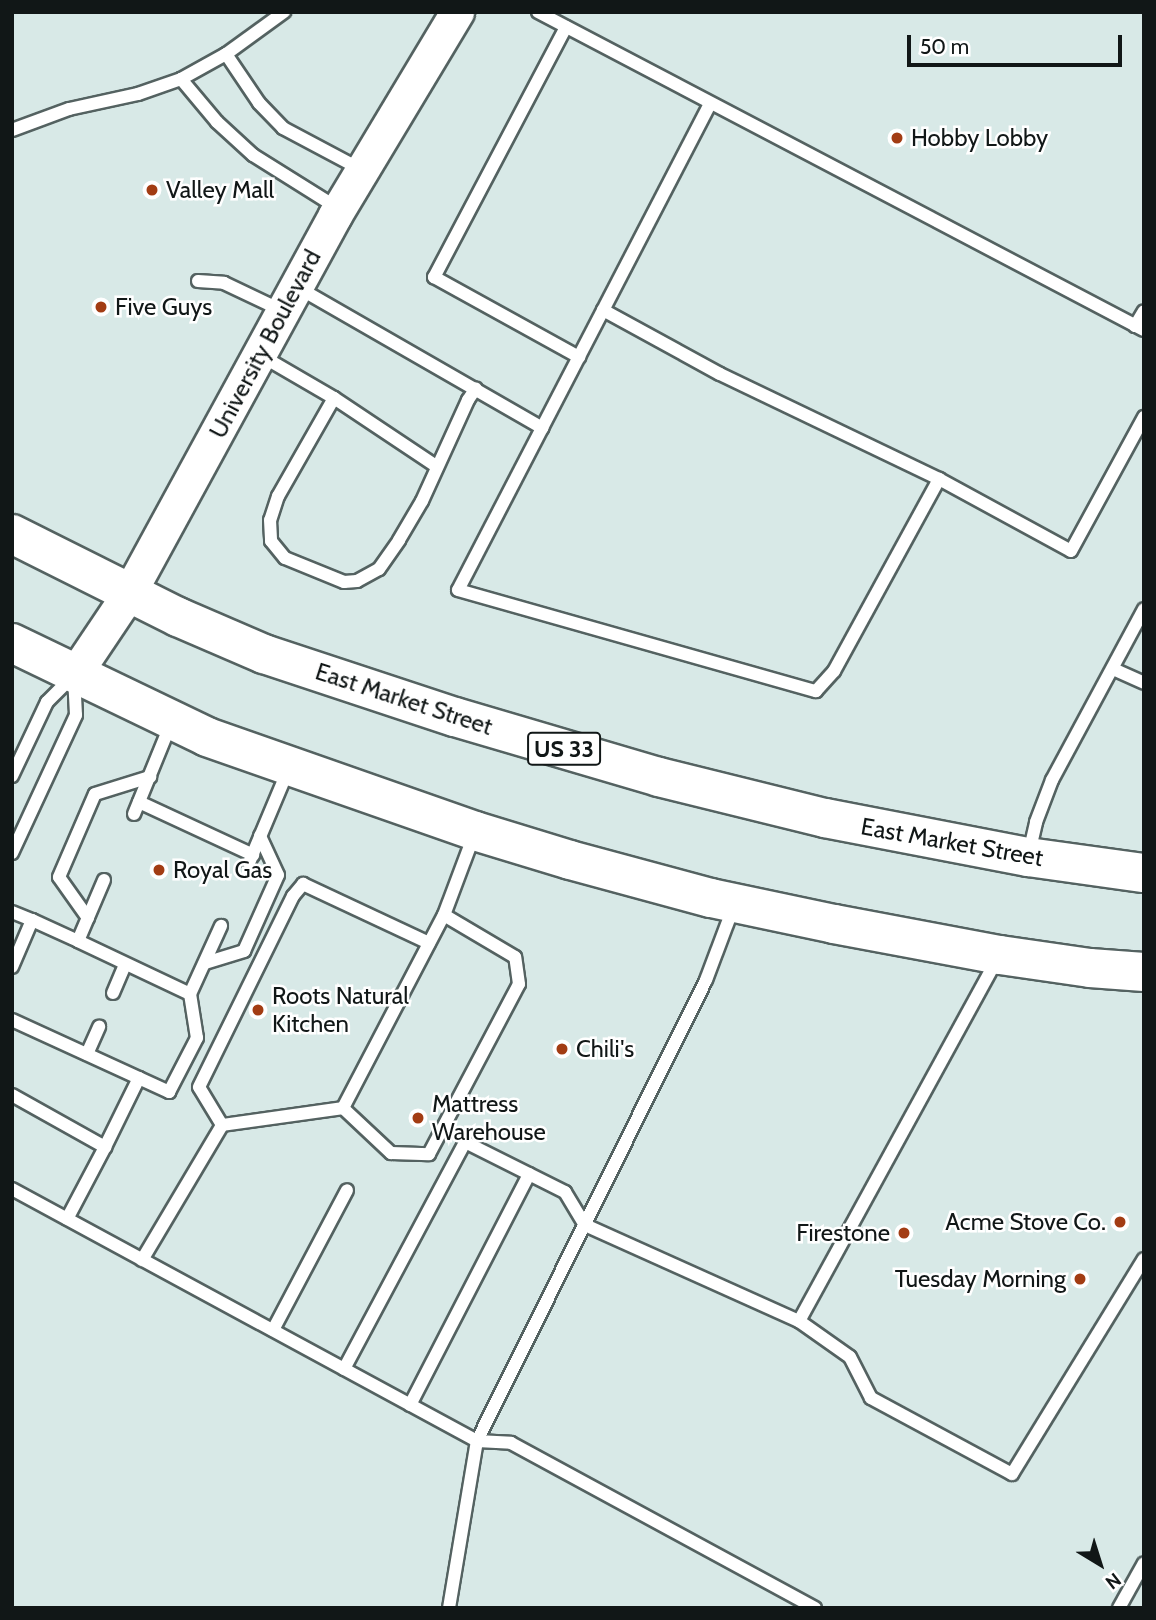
<!DOCTYPE html>
<html>
<head>
<meta charset="utf-8">
<style>
	body { margin:0 }
	#map { position:relative; width:1156px; height:1620px; overflow:hidden; background:#d8e9e7; font-family:Cabin,sans-serif }
	div>[style] { position:absolute }
	.roads { filter:drop-shadow(2px 0 #546261) drop-shadow(-2px 0 #546261) drop-shadow(0 2px #546261) drop-shadow(0 -2px #546261) }
	.lane>* { height:12px; margin:-6px; padding:0 6px; transform-origin:6px; border-radius:6px; background:#fff }
	.secondary>* { height:33px; margin:-16.5px; padding:0 16.5px; transform-origin:16.5px; border-radius:16.5px; background:#fff }
	.highway>* { height:38px; margin:-19px; padding:0 19px; transform-origin:19px; border-radius:19px; background:#fff }
	.dots>* { width:19px; height:19px; translate:-50% -50%; box-sizing:border-box; border:4px solid #fff; border-radius:50% }
	span { translate:-50% -50%; white-space:nowrap; text-align:center; line-height:1.15; -webkit-text-stroke:5px #fff; paint-order:stroke }
	.shield-label span { padding:2px 5px; background:#fff; border:2px solid; border-radius:5px; -webkit-text-stroke-width:0 }
	.shield-label { font-size:23px; color:#111717; font-weight:700 }
	.poi-label { font-size:24px; color:#111717 }
	.left { translate:0 -50%; text-align:left }
	.right { translate:-100% -50%; text-align:right }
	.street-label { font-size:24px; color:#111717 }
	.frame { position:absolute; inset:0; border:14px solid #111717; pointer-events:none }
	.north { position:absolute; left:1065px; top:1529px; width:70px; height:70px; -webkit-text-stroke:5px #fff; paint-order:stroke; rotate:142deg; font-size:19px; font-weight:700; line-height:28px; text-align:center; color:#111717 }
	.north::after { content:''; display:block; margin:auto; width:24px; height:32px; background:#111717; clip-path:polygon(50% 0,100% 100%,50% 72%,0 100%) }
	.scale { position:absolute; left:907px; top:35px; width:215px; height:32px; box-sizing:border-box; border:4px solid #111717; border-top:0; padding-left:9px; font-size:21px; line-height:24px; white-space:nowrap; color:#111717; -webkit-text-stroke:5px #fff; paint-order:stroke }
</style>
</head>
<body>
<div id="map">
	<div class="roads">
		<div class="lane">
			<div style="left:538px;top:12px;width:684px;rotate:27.69deg"></div>
			<div style="left:566px;top:27px;width:283px;rotate:117.8deg"></div>
			<div style="left:434px;top:277px;width:166px;rotate:28.9deg"></div>
			<div style="left:226px;top:54px;width:59px;rotate:56deg"></div>
			<div style="left:259px;top:103px;width:35px;rotate:46deg"></div>
			<div style="left:283px;top:128px;width:89px;rotate:28deg"></div>
			<div style="left:181px;top:79px;width:56px;rotate:50.1deg"></div>
			<div style="left:217px;top:122px;width:49px;rotate:42.5deg"></div>
			<div style="left:253px;top:155px;width:102px;rotate:32.1deg"></div>
			<div style="left:12px;top:130px;width:61px;rotate:-20.2deg"></div>
			<div style="left:69px;top:109px;width:71px;rotate:-12.3deg"></div>
			<div style="left:138px;top:94px;width:46px;rotate:-19.2deg"></div>
			<div style="left:181px;top:79px;width:51px;rotate:-29.1deg"></div>
			<div style="left:226px;top:54px;width:72px;rotate:-35.9deg"></div>
			<div style="left:198px;top:281px;width:26px;rotate:4deg"></div>
			<div style="left:224px;top:283px;width:65px;rotate:25.4deg"></div>
			<div style="left:297px;top:287px;width:283px;rotate:29.9deg"></div>
			<div style="left:542px;top:428px;width:182px;rotate:117.4deg"></div>
			<div style="left:458px;top:590px;width:372px;rotate:15.8deg"></div>
			<div style="left:816px;top:691px;width:27px;rotate:-48deg"></div>
			<div style="left:834px;top:671px;width:219px;rotate:-61.3deg"></div>
			<div style="left:603px;top:310px;width:133px;rotate:28.7deg"></div>
			<div style="left:720px;top:374px;width:243px;rotate:25.6deg"></div>
			<div style="left:939px;top:479px;width:150px;rotate:28.6deg"></div>
			<div style="left:1071px;top:551px;width:153px;rotate:-61.4deg"></div>
			<div style="left:1135px;top:326px;width:17px;rotate:-59deg"></div>
			<div style="left:260px;top:355px;width:86px;rotate:30.2deg"></div>
			<div style="left:334px;top:398px;width:113px;rotate:119.7deg"></div>
			<div style="left:278px;top:496px;width:25px;rotate:108deg"></div>
			<div style="left:270px;top:520px;width:21px;rotate:87deg"></div>
			<div style="left:271px;top:541px;width:22px;rotate:51deg"></div>
			<div style="left:285px;top:558px;width:64px;rotate:22.1deg"></div>
			<div style="left:344px;top:582px;width:13px;rotate:-4deg"></div>
			<div style="left:357px;top:581px;width:25px;rotate:-29deg"></div>
			<div style="left:379px;top:569px;width:35px;rotate:-55deg"></div>
			<div style="left:399px;top:540px;width:45px;rotate:-59.5deg"></div>
			<div style="left:422px;top:501px;width:111px;rotate:-65.5deg"></div>
			<div style="left:468px;top:400px;width:14px;rotate:-56deg"></div>
			<div style="left:334px;top:398px;width:123px;rotate:33.7deg"></div>
			<div style="left:542px;top:428px;width:365px;rotate:-62.6deg"></div>
			<div style="left:1113px;top:669px;width:34px;rotate:24deg"></div>
			<div style="left:12px;top:776px;width:82px;rotate:-64.7deg"></div>
			<div style="left:47px;top:702px;width:34px;rotate:-45deg"></div>
			<div style="left:139px;top:802px;width:126px;rotate:24.9deg"></div>
			<div style="left:134px;top:814px;width:95px;rotate:-67.8deg"></div>
			<div style="left:12px;top:853px;width:152px;rotate:-65.1deg"></div>
			<div style="left:76px;top:715px;width:37px;rotate:-93deg"></div>
			<div style="left:1029px;top:853px;width:32px;rotate:-77deg"></div>
			<div style="left:1036px;top:822px;width:45px;rotate:-69.1deg"></div>
			<div style="left:1052px;top:780px;width:194px;rotate:-61.7deg"></div>
			<div style="left:249px;top:863px;width:101px;rotate:-67.2deg"></div>
			<div style="left:104px;top:880px;width:66px;rotate:113.1deg"></div>
			<div style="left:78px;top:941px;width:124px;rotate:25.3deg"></div>
			<div style="left:190px;top:994px;width:75px;rotate:-65.5deg"></div>
			<div style="left:12px;top:912px;width:22px;rotate:22deg"></div>
			<div style="left:88px;top:918px;width:50px;rotate:-125.3deg"></div>
			<div style="left:59px;top:877px;width:90px;rotate:-66.6deg"></div>
			<div style="left:95px;top:794px;width:58px;rotate:-17.2deg"></div>
			<div style="left:205px;top:963px;width:41px;rotate:-17.1deg"></div>
			<div style="left:244px;top:951px;width:83px;rotate:-65.9deg"></div>
			<div style="left:278px;top:875px;width:43px;rotate:-114.8deg"></div>
			<div style="left:12px;top:967px;width:51px;rotate:-66.9deg"></div>
			<div style="left:32px;top:920px;width:51px;rotate:24.5deg"></div>
			<div style="left:113px;top:993px;width:30px;rotate:-67deg"></div>
			<div style="left:12px;top:1020px;width:173px;rotate:24.6deg"></div>
			<div style="left:169px;top:1092px;width:61px;rotate:-62.6deg"></div>
			<div style="left:197px;top:1038px;width:45px;rotate:-99deg"></div>
			<div style="left:87px;top:1054px;width:30px;rotate:-66deg"></div>
			<div style="left:12px;top:1095px;width:107px;rotate:29.2deg"></div>
			<div style="left:105px;top:1147px;width:81px;rotate:117.8deg"></div>
			<div style="left:343px;top:1108px;width:66px;rotate:43.2deg"></div>
			<div style="left:391px;top:1153px;width:38px;rotate:2deg"></div>
			<div style="left:429px;top:1154px;width:192px;rotate:-62.1deg"></div>
			<div style="left:519px;top:984px;width:27px;rotate:-98deg"></div>
			<div style="left:515px;top:957px;width:82px;rotate:-149.4deg"></div>
			<div style="left:222px;top:1125px;width:44px;rotate:-121.2deg"></div>
			<div style="left:199px;top:1087px;width:213px;rotate:-63.8deg"></div>
			<div style="left:293px;top:896px;width:16px;rotate:-50deg"></div>
			<div style="left:303px;top:884px;width:139px;rotate:25.1deg"></div>
			<div style="left:105px;top:1147px;width:77px;rotate:-63.8deg"></div>
			<div style="left:12px;top:1189px;width:529px;rotate:28.45deg"></div>
			<div style="left:477px;top:1441px;width:34px;rotate:3deg"></div>
			<div style="left:511px;top:1443px;width:346px;rotate:28.5deg"></div>
			<div style="left:142px;top:1260px;width:157px;rotate:-59.3deg"></div>
			<div style="left:222px;top:1125px;width:122px;rotate:-8deg"></div>
			<div style="left:343px;top:1108px;width:218px;rotate:-62.4deg"></div>
			<div style="left:444px;top:915px;width:85px;rotate:-69.4deg"></div>
			<div style="left:799px;top:1321px;width:414px;rotate:-61.3deg"></div>
			<div style="left:273px;top:1330px;width:158px;rotate:-62.1deg"></div>
			<div style="left:344px;top:1369px;width:257px;rotate:-61.9deg"></div>
			<div style="left:465px;top:1142px;width:112px;rotate:26.6deg"></div>
			<div style="left:565px;top:1192px;width:39px;rotate:59deg"></div>
			<div style="left:585px;top:1225px;width:235px;rotate:24.2deg"></div>
			<div style="left:799px;top:1321px;width:62px;rotate:35.2deg"></div>
			<div style="left:850px;top:1357px;width:46px;rotate:62.9deg"></div>
			<div style="left:871px;top:1398px;width:160px;rotate:28.3deg"></div>
			<div style="left:1012px;top:1474px;width:252px;rotate:-58.5deg"></div>
			<div style="left:410px;top:1405px;width:260px;rotate:-62.7deg"></div>
			<div style="left:449px;top:1608px;width:169px;rotate:-80.5deg"></div>
			<div style="left:477px;top:1441px;width:515px;rotate:-63.58deg"></div>
			<div style="left:706px;top:980px;width:79px;rotate:-69.3deg"></div>
			<div style="left:1119px;top:1608px;width:51px;rotate:-60.9deg"></div>
		</div>
		<div class="secondary">
			<div style="left:74px;top:675px;width:99px;rotate:-56.1deg"></div>
			<div style="left:129px;top:593px;width:430px;rotate:-61.4deg"></div>
			<div style="left:335px;top:215px;width:237px;rotate:-59deg"></div>
		</div>
		<div class="highway">
			<div style="left:12px;top:534px;width:186px;rotate:26.6deg"></div>
			<div style="left:178px;top:617px;width:94px;rotate:23.3deg"></div>
			<div style="left:264px;top:654px;width:201px;rotate:18.3deg"></div>
			<div style="left:455px;top:717px;width:213px;rotate:16.4deg"></div>
			<div style="left:659px;top:777px;width:171px;rotate:13.9deg"></div>
			<div style="left:825px;top:818px;width:207px;rotate:10.9deg"></div>
			<div style="left:1028px;top:857px;width:117px;rotate:7.9deg"></div>
			<div style="left:12px;top:643px;width:216px;rotate:25.7deg"></div>
			<div style="left:207px;top:737px;width:284px;rotate:19.3deg"></div>
			<div style="left:475px;top:831px;width:99px;rotate:17deg"></div>
			<div style="left:570px;top:860px;width:146px;rotate:15.1deg"></div>
			<div style="left:711px;top:898px;width:126px;rotate:11.9deg"></div>
			<div style="left:834px;top:924px;width:169px;rotate:10.6deg"></div>
			<div style="left:1000px;top:955px;width:91px;rotate:8.2deg"></div>
			<div style="left:1090px;top:968px;width:54px;rotate:4.2deg"></div>
		</div>
	</div>
	<div class="dots">
		<div style="left:897px;top:138px;background:#a23c13"></div>
		<div style="left:152px;top:190px;background:#a23c13"></div>
		<div style="left:101px;top:307px;background:#a23c13"></div>
		<div style="left:159px;top:870px;background:#a23c13"></div>
		<div style="left:258px;top:1010px;background:#a23c13"></div>
		<div style="left:562px;top:1049px;background:#a23c13"></div>
		<div style="left:418px;top:1118px;background:#a23c13"></div>
		<div style="left:1120px;top:1222px;background:#a23c13"></div>
		<div style="left:904px;top:1233px;background:#a23c13"></div>
		<div style="left:1080px;top:1279px;background:#a23c13"></div>
	</div>
	<div class="shield-label">
		<span style="left:564px;top:749px">US 33</span>
	</div>
	<div class="poi-label">
		<span class="left" style="left:911px;top:138px">Hobby Lobby</span>
		<span class="left" style="left:166px;top:190px">Valley Mall</span>
		<span class="left" style="left:115px;top:307px">Five Guys</span>
		<span class="left" style="left:173px;top:870px">Royal Gas</span>
		<span class="left" style="left:272px;top:1010px">Roots Natural<br>Kitchen</span>
		<span class="left" style="left:576px;top:1049px">Chili's</span>
		<span class="left" style="left:432px;top:1118px">Mattress<br>Warehouse</span>
		<span class="right" style="left:1106px;top:1222px">Acme Stove Co.</span>
		<span class="right" style="left:890px;top:1233px">Firestone</span>
		<span class="right" style="left:1066px;top:1279px">Tuesday Morning</span>
	</div>
	<div class="street-label">
		<span style="left:265px;top:344px;rotate:-62deg">University Boulevard</span>
		<span style="left:404px;top:699px;rotate:18deg">East Market Street</span>
		<span style="left:952px;top:842px;rotate:10deg">East Market Street</span>
	</div>
	<div class="frame"></div>
	<div class="north">N</div>
	<div class="scale">50 m</div>
</div>
</body>
</html>
